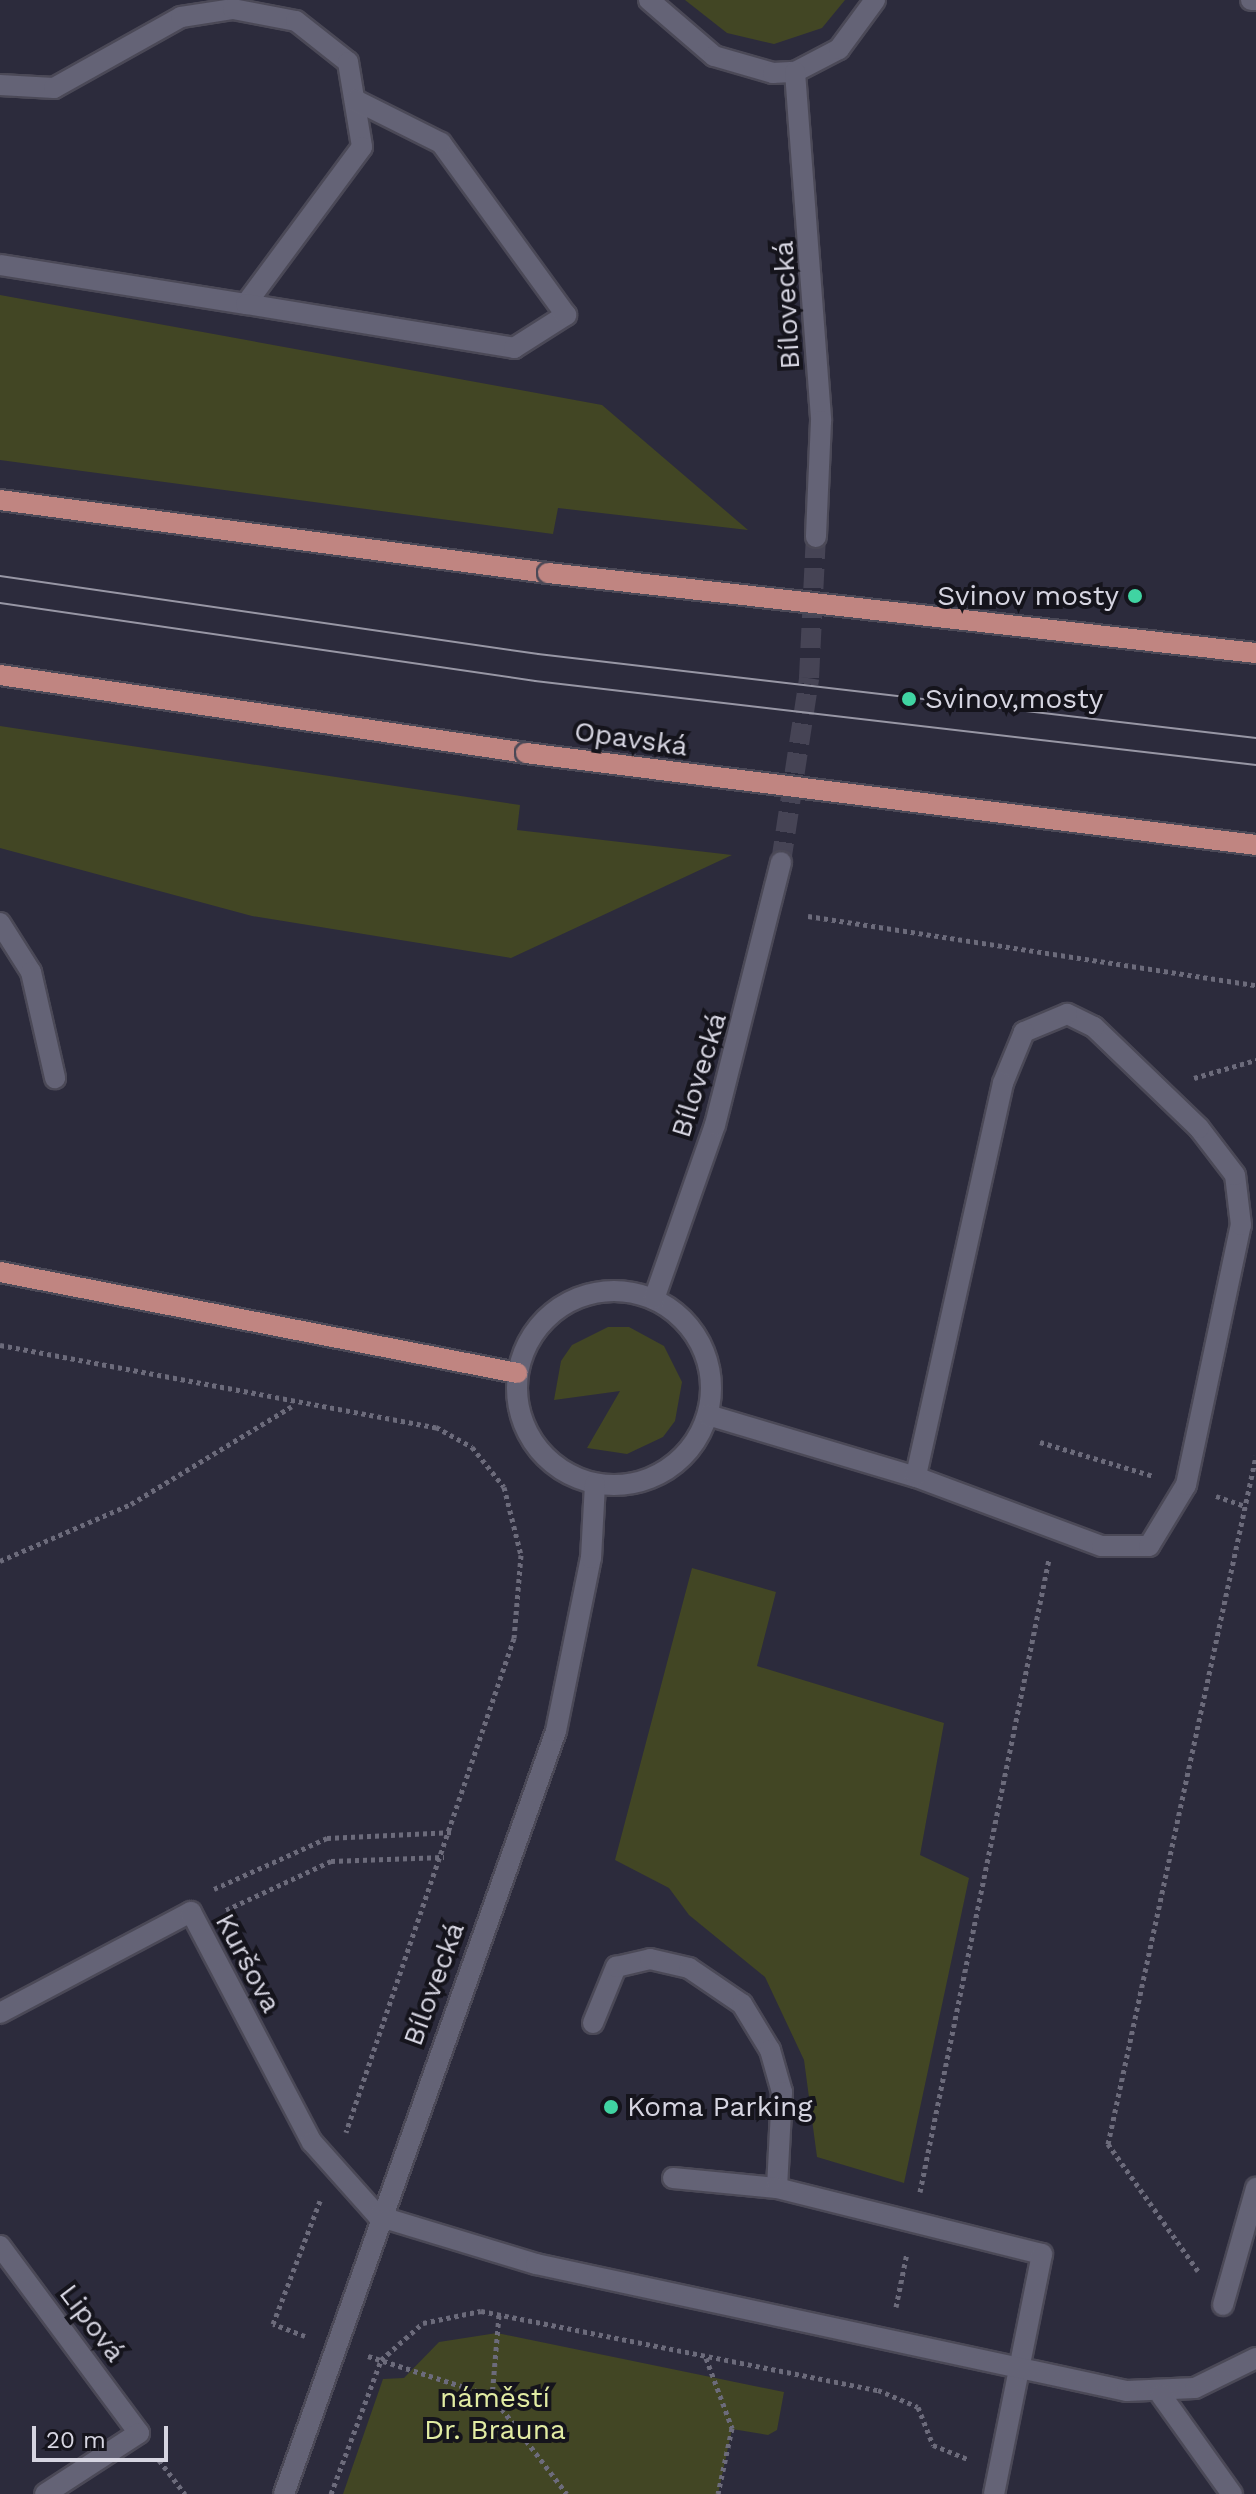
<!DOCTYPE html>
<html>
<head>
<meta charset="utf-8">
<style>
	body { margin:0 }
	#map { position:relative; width:1256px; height:2494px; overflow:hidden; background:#2c2b3c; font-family:"Work Sans",sans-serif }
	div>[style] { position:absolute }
	.green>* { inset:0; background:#424624 }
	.minor-tunnel>* { height:20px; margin-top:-10px; transform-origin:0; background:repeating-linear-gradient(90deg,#464455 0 20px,transparent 0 30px) }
	.path>* { height:5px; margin-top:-2.5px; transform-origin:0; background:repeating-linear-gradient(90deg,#6c6b7b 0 4px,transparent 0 8px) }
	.roads { filter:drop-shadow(2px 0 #4b4957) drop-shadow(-2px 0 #4b4957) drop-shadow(0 2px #4b4957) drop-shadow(0 -2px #4b4957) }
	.minor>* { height:20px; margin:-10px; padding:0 10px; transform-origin:10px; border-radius:10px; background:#646376 }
	.minor>.ring { margin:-10px; padding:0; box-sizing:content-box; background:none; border:20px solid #646376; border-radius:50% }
	.major>* { height:20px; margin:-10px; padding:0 10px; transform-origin:10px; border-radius:10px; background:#c08581 }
	.tram>* { height:2px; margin:-1px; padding:0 1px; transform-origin:1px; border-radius:1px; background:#9897a5 }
	.bridges { filter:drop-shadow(2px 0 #4b4957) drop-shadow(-2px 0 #4b4957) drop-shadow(0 2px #4b4957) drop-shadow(0 -2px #4b4957) }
	.major-bridge>* { height:20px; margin:-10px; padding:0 10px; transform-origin:10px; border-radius:10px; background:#c08581 }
	.dots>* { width:22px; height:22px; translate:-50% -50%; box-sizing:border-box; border:4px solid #15141c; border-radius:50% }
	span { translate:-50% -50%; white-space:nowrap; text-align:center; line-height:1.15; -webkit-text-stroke:8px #15141c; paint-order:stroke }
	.street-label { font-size:28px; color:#d6d5e1 }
	.poi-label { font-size:28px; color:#d6d5e1 }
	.right { translate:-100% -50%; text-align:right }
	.left { translate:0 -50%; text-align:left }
	.park-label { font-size:28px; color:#e2eca3 }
	.scale { position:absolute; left:32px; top:2426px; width:136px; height:36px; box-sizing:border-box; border:4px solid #d6d5e1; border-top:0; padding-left:10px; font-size:24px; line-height:28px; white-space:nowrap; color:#d6d5e1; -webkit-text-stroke:6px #15141c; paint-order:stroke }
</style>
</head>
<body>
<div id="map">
	<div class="green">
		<div style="clip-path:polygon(685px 0,845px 0,822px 28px,774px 44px,727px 33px)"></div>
		<div style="clip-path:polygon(0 295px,602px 405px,748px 530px,558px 508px,553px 534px,0 460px)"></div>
		<div style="clip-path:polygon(0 726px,520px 805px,517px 830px,732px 855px,511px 958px,252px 916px,0 848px)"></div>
		<div style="clip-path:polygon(608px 1327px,629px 1327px,664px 1346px,682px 1382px,675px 1421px,663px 1437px,627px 1454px,587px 1448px,620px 1391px,554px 1400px,561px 1361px,572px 1345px)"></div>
		<div style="clip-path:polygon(692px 1568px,776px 1592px,757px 1666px,944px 1723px,920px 1855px,969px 1878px,904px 2183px,817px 2157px,804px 2060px,765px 1977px,689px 1915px,669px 1888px,615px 1860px)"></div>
		<div style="clip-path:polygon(497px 2333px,784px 2392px,777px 2430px,768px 2435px,732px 2429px,718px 2494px,343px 2494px,383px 2379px,404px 2378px,439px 2342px)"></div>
	</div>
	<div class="minor-tunnel">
		<div style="left:781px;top:862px;width:186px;rotate:-81.3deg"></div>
		<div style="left:809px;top:678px;width:141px;rotate:-87.2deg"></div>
	</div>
	<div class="path">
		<div style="left:808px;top:916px;width:453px;rotate:8.8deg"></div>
		<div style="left:1194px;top:1078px;width:65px;rotate:-16.2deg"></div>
		<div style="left:0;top:1345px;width:444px;rotate:10.7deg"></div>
		<div style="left:436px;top:1427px;width:41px;rotate:29.1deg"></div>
		<div style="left:472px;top:1447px;width:51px;rotate:51.3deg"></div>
		<div style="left:504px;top:1487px;width:70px;rotate:76deg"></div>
		<div style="left:521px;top:1555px;width:83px;rotate:94.8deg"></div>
		<div style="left:514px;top:1638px;width:522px;rotate:108.78deg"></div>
		<div style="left:1040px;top:1442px;width:118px;rotate:16.7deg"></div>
		<div style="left:1216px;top:1496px;width:31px;rotate:19deg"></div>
		<div style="left:0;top:1561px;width:143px;rotate:-23.5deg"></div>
		<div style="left:131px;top:1504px;width:188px;rotate:-31.3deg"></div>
		<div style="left:214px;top:1889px;width:124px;rotate:-24.3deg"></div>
		<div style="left:327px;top:1838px;width:127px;rotate:-2.7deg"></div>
		<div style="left:226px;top:1910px;width:116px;rotate:-25deg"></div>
		<div style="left:331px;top:1861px;width:113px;rotate:-2deg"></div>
		<div style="left:920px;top:2192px;width:646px;rotate:-78.48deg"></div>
		<div style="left:1198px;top:2271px;width:156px;rotate:-125.3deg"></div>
		<div style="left:1108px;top:2144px;width:704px;rotate:-77.86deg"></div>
		<div style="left:896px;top:2307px;width:55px;rotate:-78.5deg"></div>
		<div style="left:499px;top:2315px;width:81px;rotate:94.9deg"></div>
		<div style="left:492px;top:2396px;width:123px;rotate:52.6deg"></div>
		<div style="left:305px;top:2336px;width:34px;rotate:-159deg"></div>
		<div style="left:273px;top:2324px;width:132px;rotate:-69.1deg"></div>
		<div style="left:368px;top:2356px;width:130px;rotate:17.9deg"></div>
		<div style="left:706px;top:2358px;width:75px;rotate:69.6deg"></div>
		<div style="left:732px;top:2428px;width:67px;rotate:102deg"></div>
		<div style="left:159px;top:2460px;width:43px;rotate:52.6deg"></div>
		<div style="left:331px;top:2494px;width:143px;rotate:-69.5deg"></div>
		<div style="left:381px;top:2360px;width:56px;rotate:-41.4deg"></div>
		<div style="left:423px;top:2323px;width:59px;rotate:-11.7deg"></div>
		<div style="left:481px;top:2311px;width:405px;rotate:11.3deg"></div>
		<div style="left:878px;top:2390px;width:43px;rotate:23deg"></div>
		<div style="left:918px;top:2407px;width:41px;rotate:68.5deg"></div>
		<div style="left:933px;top:2445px;width:38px;rotate:22deg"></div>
	</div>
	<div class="roads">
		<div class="minor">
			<div style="left:649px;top:0;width:86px;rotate:40.7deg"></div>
			<div style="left:714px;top:56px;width:61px;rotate:16.1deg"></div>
			<div style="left:773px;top:73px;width:22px;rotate:-3deg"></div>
			<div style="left:795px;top:72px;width:50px;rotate:-27.6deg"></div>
			<div style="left:839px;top:49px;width:61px;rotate:-53.7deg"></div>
			<div style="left:1251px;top:0;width:5px"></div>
			<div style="left:795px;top:72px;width:350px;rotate:85.7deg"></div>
			<div style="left:821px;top:421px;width:116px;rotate:92.5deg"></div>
			<div style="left:0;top:85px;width:54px;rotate:3.2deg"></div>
			<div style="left:54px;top:88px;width:145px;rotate:-29.2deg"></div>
			<div style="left:181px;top:17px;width:53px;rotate:-8.7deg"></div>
			<div style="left:233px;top:9px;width:64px;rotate:10.8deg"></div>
			<div style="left:296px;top:21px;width:66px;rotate:38.3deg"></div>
			<div style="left:348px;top:62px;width:86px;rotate:80.6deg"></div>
			<div style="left:362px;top:147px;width:195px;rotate:126.5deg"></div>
			<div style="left:246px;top:304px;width:249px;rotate:-171deg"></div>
			<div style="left:246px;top:304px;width:272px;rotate:9.3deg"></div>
			<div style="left:514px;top:348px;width:62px;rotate:-32.4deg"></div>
			<div style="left:566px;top:315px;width:213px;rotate:-126deg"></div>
			<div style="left:441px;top:143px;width:96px;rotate:-153.4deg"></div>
			<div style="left:0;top:923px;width:58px;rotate:57.7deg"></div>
			<div style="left:31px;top:972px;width:109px;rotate:77.2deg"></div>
			<div class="ring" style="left:517px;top:1291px;width:174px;height:174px"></div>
			<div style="left:654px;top:1299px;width:184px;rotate:-70.7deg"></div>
			<div style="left:715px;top:1125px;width:271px;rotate:-75.9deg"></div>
			<div style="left:708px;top:1415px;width:217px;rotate:16.6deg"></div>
			<div style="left:916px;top:1477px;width:198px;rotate:20.4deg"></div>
			<div style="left:1102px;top:1546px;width:47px"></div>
			<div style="left:1149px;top:1546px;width:71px;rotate:-58.8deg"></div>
			<div style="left:1186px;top:1485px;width:266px;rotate:-78.1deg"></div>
			<div style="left:1241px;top:1225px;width:50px;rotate:-96.8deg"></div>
			<div style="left:1235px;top:1175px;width:59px;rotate:-127.5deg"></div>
			<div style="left:1199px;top:1128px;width:146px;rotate:-136.1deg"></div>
			<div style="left:1094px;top:1027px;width:30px;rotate:-154deg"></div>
			<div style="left:1067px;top:1014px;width:47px;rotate:157.3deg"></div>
			<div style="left:1024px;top:1032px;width:55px;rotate:112.4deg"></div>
			<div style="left:1003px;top:1083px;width:403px;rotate:102.5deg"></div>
			<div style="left:0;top:2013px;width:216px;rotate:-27.9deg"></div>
			<div style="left:191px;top:1912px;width:260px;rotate:62.3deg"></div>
			<div style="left:312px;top:2142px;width:99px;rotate:48.3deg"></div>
			<div style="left:593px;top:2023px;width:61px;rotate:-67.7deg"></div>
			<div style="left:616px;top:1967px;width:35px;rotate:-13deg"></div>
			<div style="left:650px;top:1959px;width:40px;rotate:13deg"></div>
			<div style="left:689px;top:1968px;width:64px;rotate:34.2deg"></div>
			<div style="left:742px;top:2004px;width:54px;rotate:58.7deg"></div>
			<div style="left:770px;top:2050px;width:44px;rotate:74.1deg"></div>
			<div style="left:782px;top:2092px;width:96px;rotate:93deg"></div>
			<div style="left:673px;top:2178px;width:104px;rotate:5.5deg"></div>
			<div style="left:777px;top:2188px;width:273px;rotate:14deg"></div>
			<div style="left:1042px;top:2254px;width:245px;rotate:101.3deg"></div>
			<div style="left:378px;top:2216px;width:165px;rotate:16.9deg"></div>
			<div style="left:536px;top:2264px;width:604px;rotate:12.13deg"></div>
			<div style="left:1127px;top:2391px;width:68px;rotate:-2.5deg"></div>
			<div style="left:1195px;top:2388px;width:68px;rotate:-26.2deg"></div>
			<div style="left:0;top:2246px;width:233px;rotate:53.4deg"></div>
			<div style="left:139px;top:2433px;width:112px;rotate:147deg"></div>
			<div style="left:1223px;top:2305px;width:122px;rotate:-74.2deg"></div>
			<div style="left:1161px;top:2395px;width:122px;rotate:54.4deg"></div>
			<div style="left:284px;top:2494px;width:810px;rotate:-70.38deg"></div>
			<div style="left:556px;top:1731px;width:177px;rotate:-78.6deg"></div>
			<div style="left:591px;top:1558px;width:74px;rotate:-86.9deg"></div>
		</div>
		<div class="major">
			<div style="left:0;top:500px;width:553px;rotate:7.59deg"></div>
			<div style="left:0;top:675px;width:532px;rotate:8.43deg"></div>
			<div style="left:0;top:1272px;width:527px;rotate:11.05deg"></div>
		</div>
	</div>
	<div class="tram">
		<div style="left:0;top:576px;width:544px;rotate:8.25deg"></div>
		<div style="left:538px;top:654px;width:723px;rotate:6.67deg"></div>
		<div style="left:0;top:603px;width:541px;rotate:8.29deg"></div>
		<div style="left:535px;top:681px;width:726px;rotate:6.65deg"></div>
	</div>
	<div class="bridges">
		<div class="major-bridge">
			<div style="left:548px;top:573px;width:713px;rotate:6.45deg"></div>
			<div style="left:526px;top:753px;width:736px;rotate:7.18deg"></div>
		</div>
	</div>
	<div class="dots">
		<div style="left:1135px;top:596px;background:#40d4a2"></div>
		<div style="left:909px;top:699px;background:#40d4a2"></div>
		<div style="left:611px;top:2107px;background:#40d4a2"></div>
	</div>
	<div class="street-label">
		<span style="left:787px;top:305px;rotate:-93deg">Bílovecká</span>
		<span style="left:631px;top:739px;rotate:8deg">Opavská</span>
		<span style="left:699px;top:1075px;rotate:-73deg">Bílovecká</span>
		<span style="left:248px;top:1963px;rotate:62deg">Kuršova</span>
		<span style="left:434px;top:1984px;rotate:-70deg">Bílovecká</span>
		<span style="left:92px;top:2323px;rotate:53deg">Lipová</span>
	</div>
	<div class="poi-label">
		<span class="right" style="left:1119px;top:596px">Svinov mosty</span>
		<span class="left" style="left:925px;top:699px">Svinov,mosty</span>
		<span class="left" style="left:627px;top:2107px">Koma Parking</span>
	</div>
	<div class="park-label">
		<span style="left:495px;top:2414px">náměstí<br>Dr. Brauna</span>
	</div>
	<div class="scale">20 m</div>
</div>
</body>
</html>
